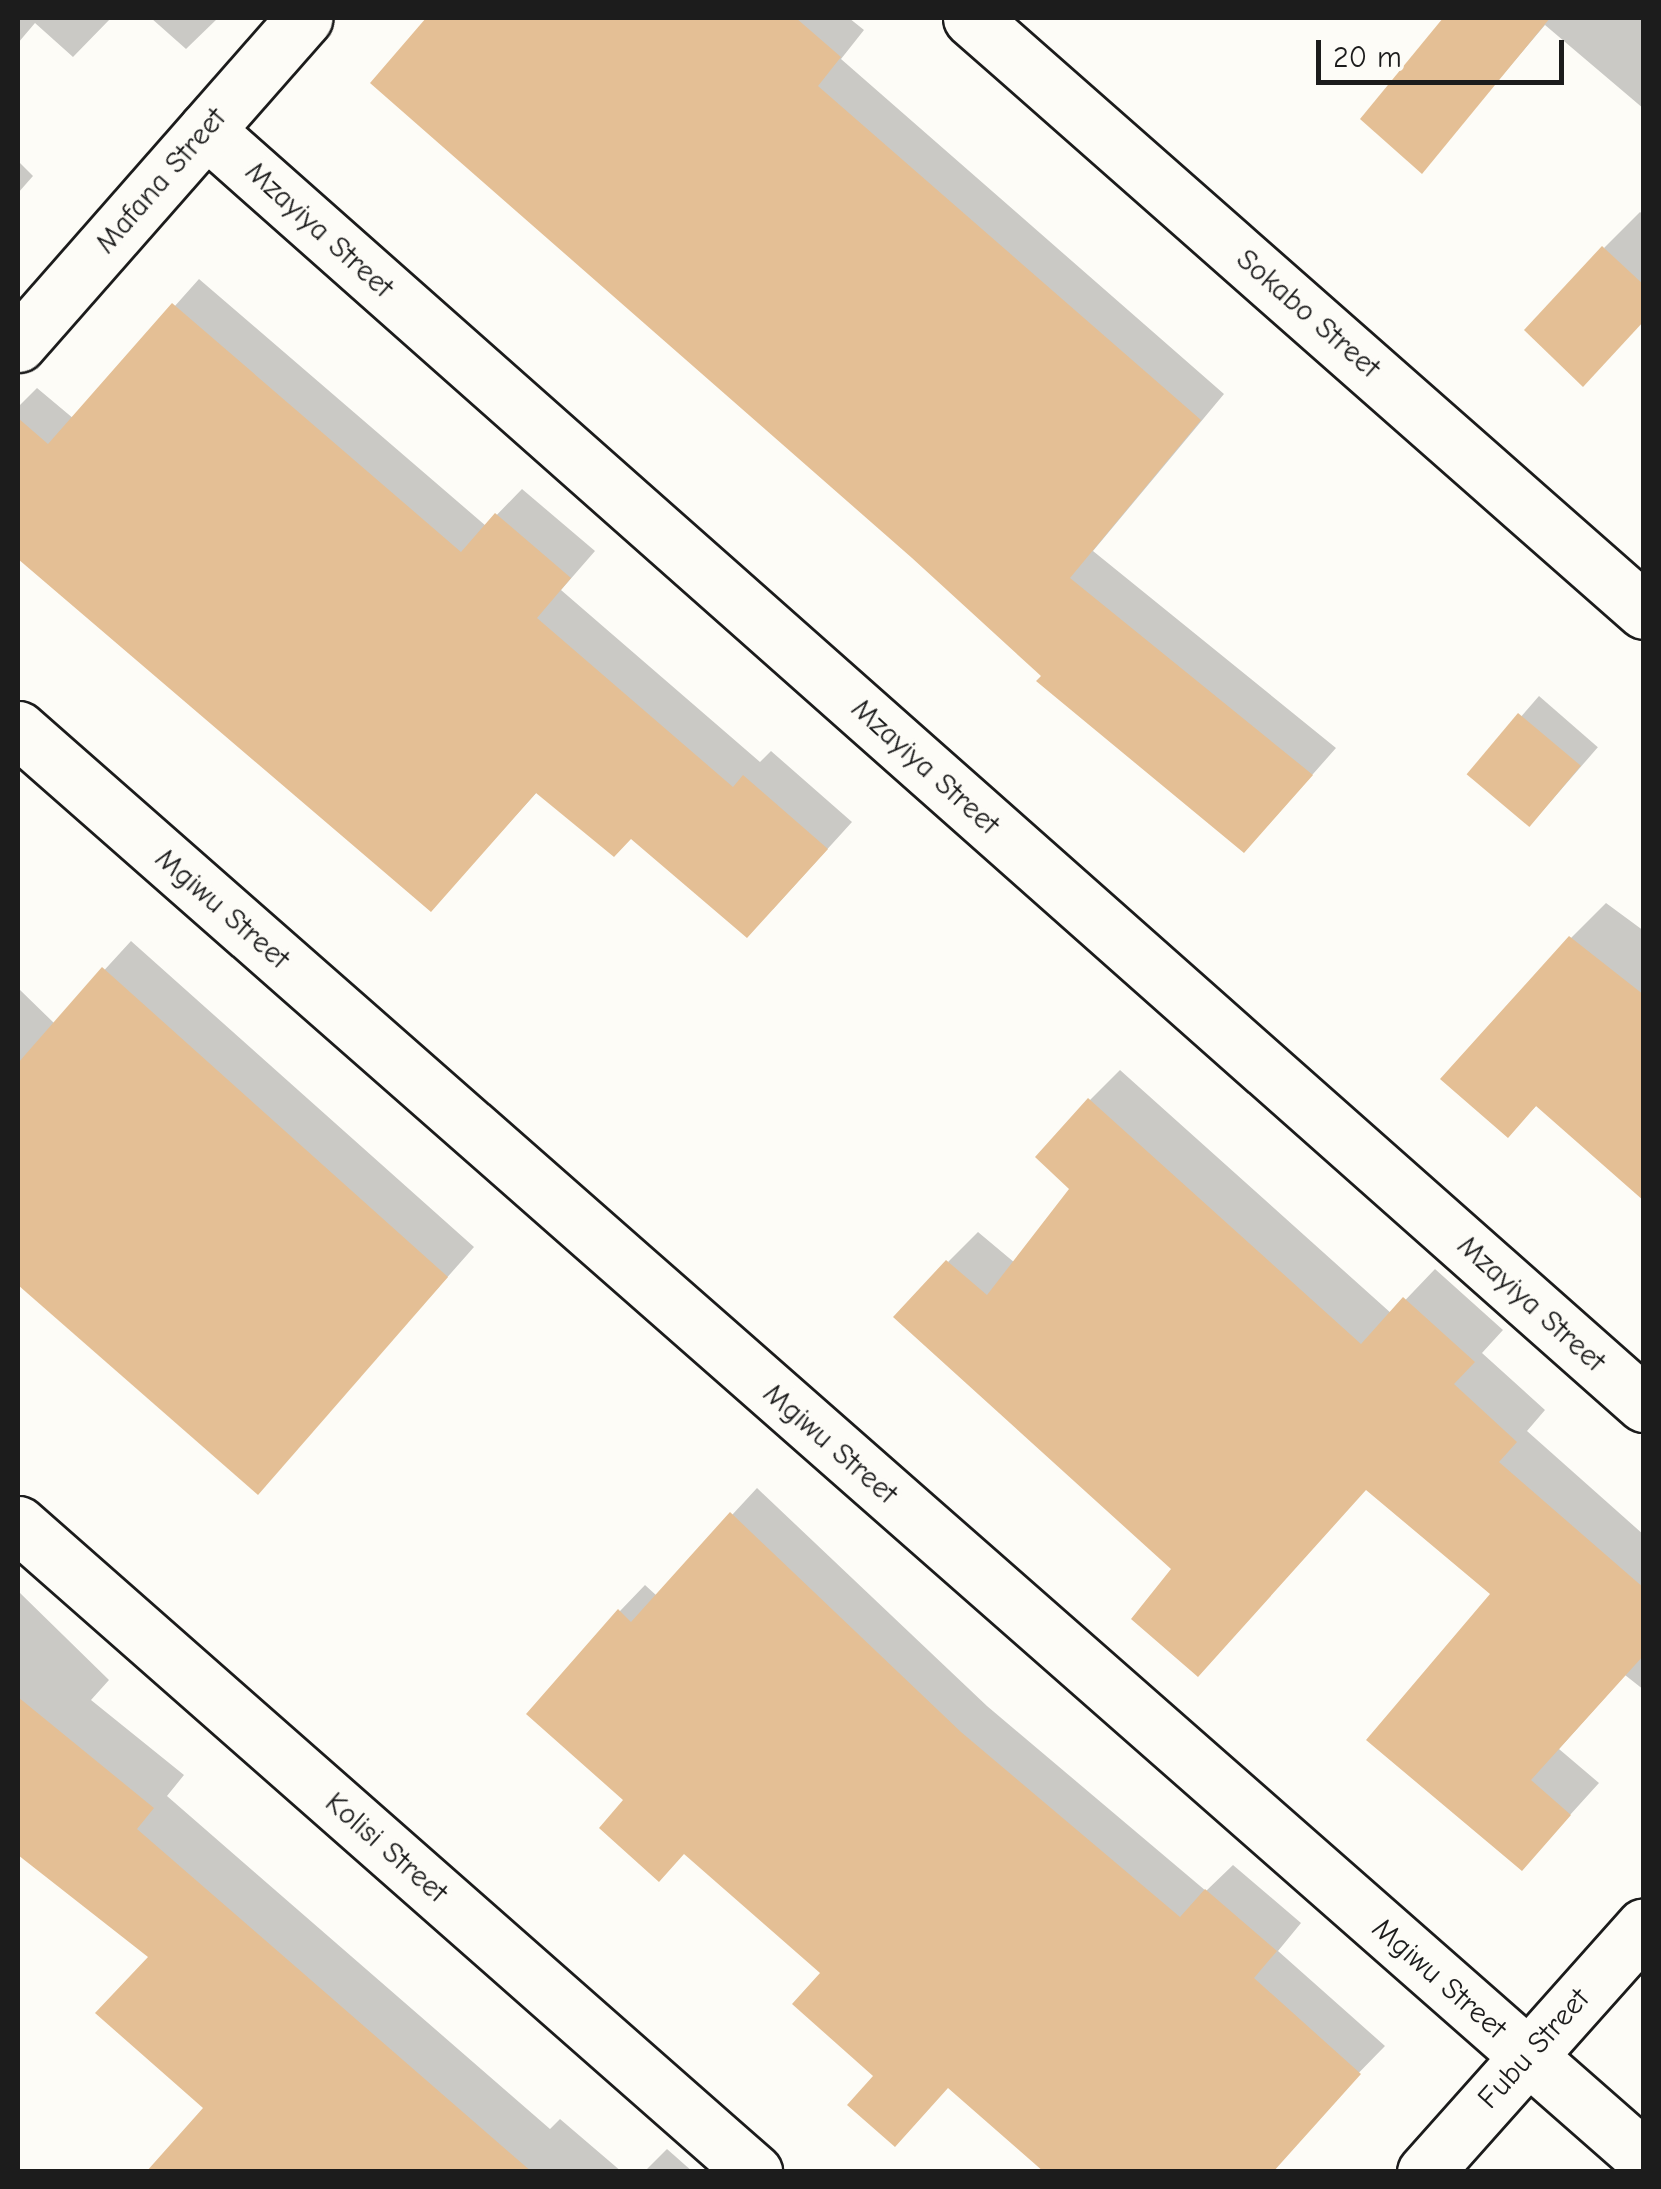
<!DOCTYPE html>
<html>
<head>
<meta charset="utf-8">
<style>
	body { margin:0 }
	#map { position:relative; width:1661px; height:2189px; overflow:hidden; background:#fdfcf7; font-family:"Comic Neue",sans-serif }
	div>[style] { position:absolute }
	.shadow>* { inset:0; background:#0003; transform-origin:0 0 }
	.building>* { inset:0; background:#e4bf95; transform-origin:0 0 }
	.roads { filter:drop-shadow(2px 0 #1c1c1c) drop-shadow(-2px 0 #1c1c1c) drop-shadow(0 2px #1c1c1c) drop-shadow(0 -2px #1c1c1c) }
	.street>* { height:55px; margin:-27.5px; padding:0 27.5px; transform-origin:27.5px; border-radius:27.5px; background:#fdfcf7 }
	span { translate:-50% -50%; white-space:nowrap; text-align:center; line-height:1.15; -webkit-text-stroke:8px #fdfcf7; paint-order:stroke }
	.street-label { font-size:30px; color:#1c1c1c }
	.frame { position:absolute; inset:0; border:20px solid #1c1c1c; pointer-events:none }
	.scale { position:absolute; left:1316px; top:40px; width:248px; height:45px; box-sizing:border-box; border:5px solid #1c1c1c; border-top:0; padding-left:12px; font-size:30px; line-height:35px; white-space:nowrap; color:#1c1c1c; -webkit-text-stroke:8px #fdfcf7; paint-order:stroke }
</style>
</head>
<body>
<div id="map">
	<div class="shadow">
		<div style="clip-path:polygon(18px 18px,111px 18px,73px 57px,35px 23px,18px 43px)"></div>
		<div style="clip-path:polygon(151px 18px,218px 18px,186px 49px)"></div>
		<div style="clip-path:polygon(429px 18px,849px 18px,864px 30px,841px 59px,1224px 394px,1093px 551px,1336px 748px,1268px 825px,374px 82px)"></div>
		<div style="clip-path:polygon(1450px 18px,1644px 18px,1644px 109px,1545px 25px,1422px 170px,1363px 118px)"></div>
		<div style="clip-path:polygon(18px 161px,33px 176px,18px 193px)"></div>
		<div style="clip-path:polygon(1640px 212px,1644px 215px,1644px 320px,1604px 248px)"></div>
		<div style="clip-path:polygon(199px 279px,486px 526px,522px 489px,595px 551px,561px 590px,760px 762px,771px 751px,852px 822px,773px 909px,538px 791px,431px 909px,18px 558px,18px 407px,37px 388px,74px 419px)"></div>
		<div style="left:1539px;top:696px;width:78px;height:104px;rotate:41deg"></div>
		<div style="clip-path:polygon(1606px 903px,1644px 931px,1644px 1198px,1538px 1104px,1508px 1134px,1571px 938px)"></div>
		<div style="clip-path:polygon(131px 941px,474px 1247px,258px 1492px,18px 1281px,18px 988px,55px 1024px)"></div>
		<div style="clip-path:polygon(1120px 1070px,1392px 1314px,1435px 1269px,1503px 1330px,1482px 1353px,1545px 1410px,1527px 1431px,1644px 1535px,1644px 1690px,1625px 1675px,1559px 1749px,1599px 1783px,1522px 1868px,1494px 1594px,1368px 1488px,1175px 1569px,948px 1262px,978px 1232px,1015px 1263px,1072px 1189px,1090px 1100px)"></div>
		<div style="clip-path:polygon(757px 1488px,987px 1706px,1206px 1891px,1233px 1865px,1301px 1923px,1278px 1951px,1385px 2046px,1262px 2172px,949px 2086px,876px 2075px,823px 1973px,626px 1800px,620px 1611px,645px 1585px,657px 1596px)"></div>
		<div style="clip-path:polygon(18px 1591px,109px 1680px,91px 1700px,184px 1775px,167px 1796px,550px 2129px,560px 2119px,622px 2172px,149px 2172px,206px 2107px,152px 1957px,18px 1852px)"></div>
		<div style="clip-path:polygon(667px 2149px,693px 2172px,644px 2172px)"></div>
	</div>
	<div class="building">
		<div style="clip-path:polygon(426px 18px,796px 18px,841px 57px,818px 86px,1201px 420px,1070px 578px,1313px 775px,1244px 853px,1036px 681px,1041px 676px,912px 558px,370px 83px)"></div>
		<div style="clip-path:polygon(1443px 18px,1550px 18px,1422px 174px,1360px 119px)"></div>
		<div style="clip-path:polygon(1602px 246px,1644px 285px,1644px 321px,1583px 387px,1524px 330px)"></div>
		<div style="clip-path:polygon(172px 303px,461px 552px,495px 513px,571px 578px,537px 618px,733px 787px,743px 775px,828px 849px,747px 938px,631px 839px,614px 857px,536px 793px,431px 912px,18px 559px,18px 418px,48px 444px)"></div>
		<div style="left:1518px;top:713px;width:82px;height:80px;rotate:40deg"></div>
		<div style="clip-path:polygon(1569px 936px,1644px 995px,1644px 1201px,1536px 1106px,1508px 1138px,1440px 1079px)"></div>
		<div style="clip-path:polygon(102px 967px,448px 1277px,258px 1495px,18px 1285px,18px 1063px)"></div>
		<div style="clip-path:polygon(1088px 1098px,1361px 1344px,1403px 1297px,1475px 1362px,1454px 1384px,1517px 1442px,1499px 1462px,1644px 1588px,1644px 1655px,1531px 1780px,1571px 1815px,1522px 1871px,1366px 1740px,1490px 1594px,1366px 1490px,1198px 1677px,1131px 1619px,1171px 1569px,893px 1317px,946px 1260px,987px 1295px,1069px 1189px,1035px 1157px)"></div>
		<div style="clip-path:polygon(730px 1512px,961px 1732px,1180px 1917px,1205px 1889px,1277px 1951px,1254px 1978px,1361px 2074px,1273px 2172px,1044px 2172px,948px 2088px,895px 2147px,847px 2105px,873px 2076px,792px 2004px,820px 1973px,684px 1854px,659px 1882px,599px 1828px,623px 1800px,526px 1714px,618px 1609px,631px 1622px)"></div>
		<div style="clip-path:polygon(18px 1697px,154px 1808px,137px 1829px,532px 2172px,146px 2172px,203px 2108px,95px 2013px,148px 1957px,18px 1855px)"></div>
	</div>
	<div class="roads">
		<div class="street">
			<div style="left:971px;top:18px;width:897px;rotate:41.38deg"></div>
			<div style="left:206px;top:130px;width:1921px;rotate:41.54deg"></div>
			<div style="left:18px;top:344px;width:434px;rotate:-48.7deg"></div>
			<div style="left:18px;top:729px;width:2165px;rotate:41.31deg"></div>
			<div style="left:18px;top:1524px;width:981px;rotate:41.36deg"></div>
			<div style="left:1425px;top:2172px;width:329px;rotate:-48.3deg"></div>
		</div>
	</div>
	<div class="street-label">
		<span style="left:161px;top:181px;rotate:-49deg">Mafana Street</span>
		<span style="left:319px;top:230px;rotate:42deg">Mzayiya Street</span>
		<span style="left:1308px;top:314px;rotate:41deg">Sokabo Street</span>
		<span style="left:925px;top:767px;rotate:42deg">Mzayiya Street</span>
		<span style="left:222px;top:909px;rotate:41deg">Mgiwu Street</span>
		<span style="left:1531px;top:1304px;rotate:42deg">Mzayiya Street</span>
		<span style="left:830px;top:1444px;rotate:41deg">Mgiwu Street</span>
		<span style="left:386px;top:1848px;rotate:41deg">Kolisi Street</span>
		<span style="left:1439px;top:1979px;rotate:41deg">Mgiwu Street</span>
		<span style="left:1534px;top:2049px;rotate:-48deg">Fubu Street</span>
	</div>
	<div class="frame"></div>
	<div class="scale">20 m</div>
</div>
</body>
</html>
